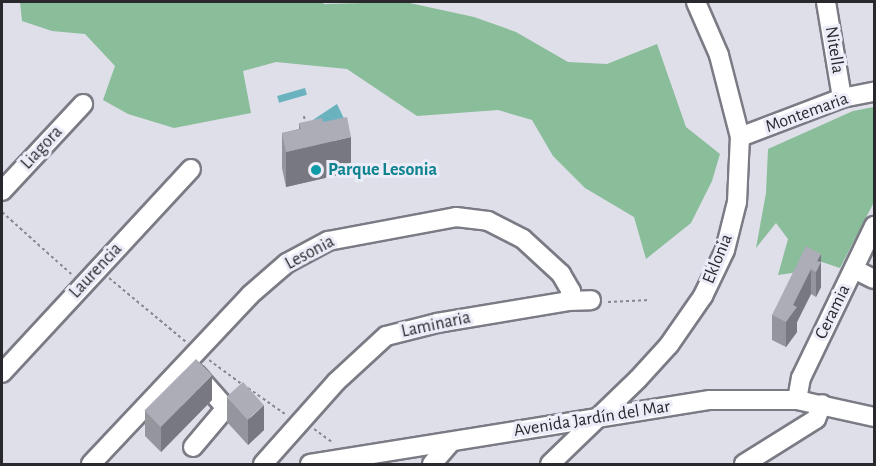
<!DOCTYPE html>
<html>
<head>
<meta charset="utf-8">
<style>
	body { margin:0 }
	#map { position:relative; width:876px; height:466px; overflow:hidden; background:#dedfe9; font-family:"Alegreya Sans",sans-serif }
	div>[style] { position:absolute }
	.forest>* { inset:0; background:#8abd99 }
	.water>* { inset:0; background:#6bb2bf; transform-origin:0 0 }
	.path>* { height:2px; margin-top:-1px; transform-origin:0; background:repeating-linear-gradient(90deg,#87888f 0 3px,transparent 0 6px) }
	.roads { filter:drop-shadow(2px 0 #7a7b84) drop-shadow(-2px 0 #7a7b84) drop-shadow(0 2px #7a7b84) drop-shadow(0 -2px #7a7b84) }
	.minor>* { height:18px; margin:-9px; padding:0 9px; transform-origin:9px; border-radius:9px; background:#fff }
	.wall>* { inset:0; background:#94959d }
	.shaded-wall>* { inset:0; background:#787980 }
	.building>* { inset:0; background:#acadb7; transform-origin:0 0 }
	.dots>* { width:16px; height:16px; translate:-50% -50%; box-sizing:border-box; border:3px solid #ebecf7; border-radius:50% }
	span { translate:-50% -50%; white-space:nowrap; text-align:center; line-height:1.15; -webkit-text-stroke:6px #ebecf7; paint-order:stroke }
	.street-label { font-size:18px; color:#29292d }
	.culture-label { font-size:18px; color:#0d838f; font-weight:700 }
	.left { translate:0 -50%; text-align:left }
	.frame { position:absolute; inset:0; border:3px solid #29292d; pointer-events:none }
</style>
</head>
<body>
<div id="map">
	<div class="forest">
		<div style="clip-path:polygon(20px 2px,321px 2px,324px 4px,405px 2px,474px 17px,516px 32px,568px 62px,607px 64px,657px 44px,686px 127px,720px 154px,712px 181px,691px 223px,646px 259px,634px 217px,585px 188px,553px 156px,532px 120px,498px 110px,417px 116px,347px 69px,276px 62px,243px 71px,251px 113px,174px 128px,128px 114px,103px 100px,115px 66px,85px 34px,52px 31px,22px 21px)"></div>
		<div style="clip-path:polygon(874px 107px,874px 202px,840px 268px,813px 259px,806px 271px,778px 275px,788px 239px,776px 223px,756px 248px,766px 193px,768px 149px,853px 111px)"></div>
	</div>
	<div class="water">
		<div style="left:305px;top:88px;width:7px;height:29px;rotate:74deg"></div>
		<div style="clip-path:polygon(337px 104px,349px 129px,284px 139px)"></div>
	</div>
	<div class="path">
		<div style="left:304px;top:116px;width:8px;rotate:83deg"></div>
		<div style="left:2px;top:212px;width:93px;rotate:41.9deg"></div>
		<div style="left:109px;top:278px;width:100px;rotate:39.7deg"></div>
		<div style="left:608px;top:302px;width:42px;rotate:-2.7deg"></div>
		<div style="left:209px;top:360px;width:42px;rotate:36.3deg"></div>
		<div style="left:248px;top:388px;width:45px;rotate:35.1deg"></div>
		<div style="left:314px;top:429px;width:24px;rotate:36deg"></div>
	</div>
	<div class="roads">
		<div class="minor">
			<div style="left:826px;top:2px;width:97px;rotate:80.5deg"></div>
			<div style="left:740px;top:137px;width:109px;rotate:-20.9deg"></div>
			<div style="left:842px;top:98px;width:33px;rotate:-11deg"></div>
			<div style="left:2px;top:191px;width:119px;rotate:-47deg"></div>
			<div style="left:854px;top:269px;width:22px;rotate:27deg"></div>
			<div style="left:2px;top:373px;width:278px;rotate:-47.2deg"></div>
			<div style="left:797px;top:400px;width:22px;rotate:-80deg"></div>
			<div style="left:801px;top:378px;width:169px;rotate:-64.3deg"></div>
			<div style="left:193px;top:447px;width:51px;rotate:-49.8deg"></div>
			<div style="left:226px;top:408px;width:45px;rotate:-131.4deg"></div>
			<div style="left:91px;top:464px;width:232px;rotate:-46.7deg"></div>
			<div style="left:250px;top:295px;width:49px;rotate:-40.9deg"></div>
			<div style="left:287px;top:263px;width:47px;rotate:-28.2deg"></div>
			<div style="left:328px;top:241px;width:130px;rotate:-10.6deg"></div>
			<div style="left:456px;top:217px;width:32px;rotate:7deg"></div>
			<div style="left:488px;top:221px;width:39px;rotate:27deg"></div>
			<div style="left:523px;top:239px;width:52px;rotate:42.6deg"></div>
			<div style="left:561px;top:274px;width:20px;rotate:60deg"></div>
			<div style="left:571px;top:291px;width:10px;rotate:107deg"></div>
			<div style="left:263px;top:464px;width:110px;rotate:-48.3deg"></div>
			<div style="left:336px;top:382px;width:68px;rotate:-42.6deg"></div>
			<div style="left:386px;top:336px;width:53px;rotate:-14.3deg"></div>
			<div style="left:437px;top:323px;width:133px;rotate:-9.5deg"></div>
			<div style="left:568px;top:301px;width:23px;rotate:-2deg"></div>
			<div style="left:310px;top:464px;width:405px;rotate:-9.1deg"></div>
			<div style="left:710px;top:400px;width:87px"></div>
			<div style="left:797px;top:400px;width:79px;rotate:12.4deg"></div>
			<div style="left:432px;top:464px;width:28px;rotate:-49deg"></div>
			<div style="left:550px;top:464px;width:122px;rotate:-44deg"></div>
			<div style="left:638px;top:379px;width:46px;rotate:-47.6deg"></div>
			<div style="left:669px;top:345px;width:60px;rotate:-55.2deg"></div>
			<div style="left:703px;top:296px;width:51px;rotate:-64.4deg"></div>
			<div style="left:725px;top:250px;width:49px;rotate:-76deg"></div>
			<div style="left:737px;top:202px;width:65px;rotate:-87.4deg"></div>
			<div style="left:740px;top:137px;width:85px;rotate:-104.4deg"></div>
			<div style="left:719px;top:55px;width:58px;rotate:-113.5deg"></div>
			<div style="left:744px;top:464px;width:85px;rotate:-32deg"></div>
			<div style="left:816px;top:419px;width:16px;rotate:-68deg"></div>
		</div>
	</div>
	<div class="wall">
		<div style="clip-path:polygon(323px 122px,351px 172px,286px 187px,282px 168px,282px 133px,299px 129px,299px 123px)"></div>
		<div style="clip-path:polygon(821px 254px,821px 287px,816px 297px,811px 294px,797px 322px,797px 332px,786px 347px,772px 340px,772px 315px)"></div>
		<div style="clip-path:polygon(227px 397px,264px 430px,248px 445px,227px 422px)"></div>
		<div style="clip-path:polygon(212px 400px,161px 452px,145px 436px,145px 411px)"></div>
	</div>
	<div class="shaded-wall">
		<div style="clip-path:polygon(351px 137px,351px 172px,286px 187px,286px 152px)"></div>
		<div style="clip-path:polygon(821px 254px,821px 287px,816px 297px,816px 272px,817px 261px)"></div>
		<div style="clip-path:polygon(811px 269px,811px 294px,797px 322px,797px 332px,786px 347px,786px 322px,793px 305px)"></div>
		<div style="clip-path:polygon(212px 375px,212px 400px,161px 452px,161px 427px)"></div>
		<div style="clip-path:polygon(264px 405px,264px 430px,248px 445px,248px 420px)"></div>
	</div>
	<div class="building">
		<div style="clip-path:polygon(347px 117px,351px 137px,286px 152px,282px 133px,301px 129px,299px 123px,322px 118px,323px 122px)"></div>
		<div style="clip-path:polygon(806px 246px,821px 254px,817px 261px,821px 262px,816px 272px,811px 269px,793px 305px,797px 307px,786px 322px,772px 315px)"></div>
		<div style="left:196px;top:359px;width:23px;height:73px;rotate:45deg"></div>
		<div style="left:243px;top:382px;width:31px;height:22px;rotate:48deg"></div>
	</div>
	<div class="dots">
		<div style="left:316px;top:170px;background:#0f9aa8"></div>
	</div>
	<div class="street-label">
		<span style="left:834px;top:50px;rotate:81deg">Nitella</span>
		<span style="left:807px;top:113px;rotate:-20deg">Montemaria</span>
		<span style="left:42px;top:148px;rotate:-47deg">Liagora</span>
		<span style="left:310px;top:253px;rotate:-28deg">Lesonia</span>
		<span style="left:718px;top:259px;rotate:-68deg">Eklonia</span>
		<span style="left:96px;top:271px;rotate:-47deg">Laurencia</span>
		<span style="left:833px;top:312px;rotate:-64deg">Ceramia</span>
		<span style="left:436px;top:325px;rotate:-12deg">Laminaria</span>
		<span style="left:592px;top:419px;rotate:-9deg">Avenida Jardín del Mar</span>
	</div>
	<div class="culture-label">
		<span class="left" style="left:328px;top:170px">Parque Lesonia</span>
	</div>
	<div class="frame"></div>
</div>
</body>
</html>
